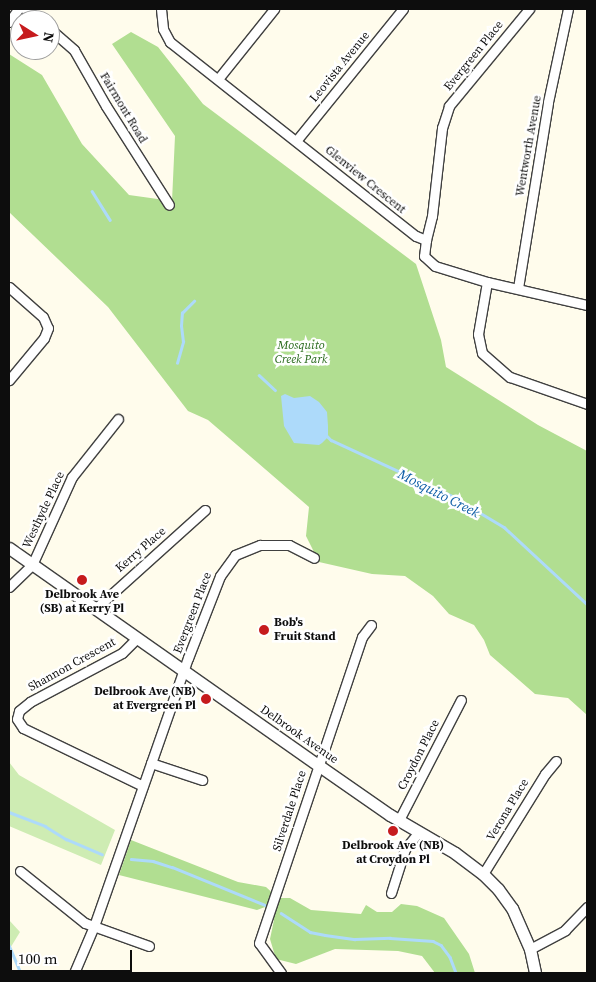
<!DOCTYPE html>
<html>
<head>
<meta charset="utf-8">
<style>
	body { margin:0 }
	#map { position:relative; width:596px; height:982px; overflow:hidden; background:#fffcec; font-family:"Source Serif 4",serif }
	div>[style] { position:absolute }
	.green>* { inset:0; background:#ceecb3 }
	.forest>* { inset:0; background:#b1de91 }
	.water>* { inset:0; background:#addafa }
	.stream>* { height:2.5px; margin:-1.25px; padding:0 1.25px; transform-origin:1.25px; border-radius:1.25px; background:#addafa }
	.roads { filter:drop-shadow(1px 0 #404040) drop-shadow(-1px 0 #404040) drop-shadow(0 1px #404040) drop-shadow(0 -1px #404040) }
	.minor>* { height:9px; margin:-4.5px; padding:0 4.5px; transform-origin:4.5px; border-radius:4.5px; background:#fff }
	.tertiary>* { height:11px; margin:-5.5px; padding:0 5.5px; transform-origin:5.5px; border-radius:5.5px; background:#fff }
	.dots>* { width:14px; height:14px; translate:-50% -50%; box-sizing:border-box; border:2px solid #fff; border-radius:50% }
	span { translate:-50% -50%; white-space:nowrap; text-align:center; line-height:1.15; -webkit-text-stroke:5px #fff; paint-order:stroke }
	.street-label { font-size:12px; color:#0d0d0d }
	.park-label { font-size:12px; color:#266819; font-style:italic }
	.poi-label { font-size:12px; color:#0d0d0d; font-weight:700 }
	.left { translate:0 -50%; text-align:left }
	.right { translate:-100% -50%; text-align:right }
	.water-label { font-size:14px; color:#0e5ea6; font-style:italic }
	.frame { position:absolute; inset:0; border:10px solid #0d0d0d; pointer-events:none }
	.north { position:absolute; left:10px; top:10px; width:50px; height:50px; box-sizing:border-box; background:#fff; border:1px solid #9e9e9e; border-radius:50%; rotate:100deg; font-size:14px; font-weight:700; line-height:20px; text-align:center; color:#0d0d0d }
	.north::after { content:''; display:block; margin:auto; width:18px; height:22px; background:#c61b1d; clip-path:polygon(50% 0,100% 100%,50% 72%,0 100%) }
	.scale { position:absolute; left:10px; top:950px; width:122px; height:22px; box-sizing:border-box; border:2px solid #0d0d0d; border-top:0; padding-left:6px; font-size:15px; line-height:18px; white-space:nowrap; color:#0d0d0d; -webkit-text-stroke:4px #fff; paint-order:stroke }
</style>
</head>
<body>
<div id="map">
	<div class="green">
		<div style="clip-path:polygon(9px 762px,19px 775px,115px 830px,101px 865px,9px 826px)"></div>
		<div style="clip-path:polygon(9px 920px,20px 932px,9px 950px)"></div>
	</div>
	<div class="forest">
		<div style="clip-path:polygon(131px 32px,158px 47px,203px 104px,416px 264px,441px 340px,446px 367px,538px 425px,587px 451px,587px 715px,568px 698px,535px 694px,490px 655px,484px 640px,474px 625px,449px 614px,433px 596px,405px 576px,372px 574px,319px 562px,306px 536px,309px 507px,208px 420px,188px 411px,108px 307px,9px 212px,9px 54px,42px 75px,82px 144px,129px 195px,172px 201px,175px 136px,112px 44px)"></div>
		<div style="clip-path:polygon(131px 840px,238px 882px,266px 887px,278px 898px,290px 898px,311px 910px,361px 914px,366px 905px,377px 912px,392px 912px,401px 904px,417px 906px,444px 918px,469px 954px,475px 973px,435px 973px,422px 956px,398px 951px,335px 949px,296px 964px,276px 959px,270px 939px,274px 920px,272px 914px,265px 907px,257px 910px,119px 875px)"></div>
	</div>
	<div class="water">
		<div style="clip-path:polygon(285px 394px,294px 398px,310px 396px,319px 402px,327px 412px,328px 426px,328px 437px,322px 443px,319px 445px,294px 443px,284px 426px,281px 396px)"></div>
	</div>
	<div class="stream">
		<div style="left:92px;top:191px;width:34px;rotate:58deg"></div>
		<div style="left:177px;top:363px;width:22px;rotate:-74deg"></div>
		<div style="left:183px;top:342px;width:16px;rotate:-97deg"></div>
		<div style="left:181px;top:326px;width:13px;rotate:-86deg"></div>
		<div style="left:182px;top:313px;width:17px;rotate:-45deg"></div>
		<div style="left:259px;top:375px;width:22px;rotate:43deg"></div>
		<div style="left:327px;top:436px;width:6px;rotate:45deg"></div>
		<div style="left:331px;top:440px;width:133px;rotate:24.8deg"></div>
		<div style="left:452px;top:496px;width:61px;rotate:30.8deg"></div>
		<div style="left:504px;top:527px;width:113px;rotate:42.9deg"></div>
		<div style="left:9px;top:812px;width:39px;rotate:21deg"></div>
		<div style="left:45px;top:826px;width:25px;rotate:32deg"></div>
		<div style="left:66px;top:839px;width:39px;rotate:23deg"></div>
		<div style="left:131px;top:859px;width:22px;rotate:5deg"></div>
		<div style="left:153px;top:861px;width:20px;rotate:18deg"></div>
		<div style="left:172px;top:867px;width:100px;rotate:22.2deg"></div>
		<div style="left:281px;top:913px;width:35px;rotate:33deg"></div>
		<div style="left:310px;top:932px;width:15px;rotate:11deg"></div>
		<div style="left:325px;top:935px;width:30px;rotate:8deg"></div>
		<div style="left:355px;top:939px;width:35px;rotate:-2deg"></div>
		<div style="left:390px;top:938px;width:43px;rotate:4deg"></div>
		<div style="left:433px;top:941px;width:9px;rotate:27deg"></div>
		<div style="left:441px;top:945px;width:15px;rotate:53deg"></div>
		<div style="left:450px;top:957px;width:17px;rotate:69deg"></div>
		<div style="left:9px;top:945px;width:30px;rotate:67deg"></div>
	</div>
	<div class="roads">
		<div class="minor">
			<div style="left:25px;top:9px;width:18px;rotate:38deg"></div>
			<div style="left:161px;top:9px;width:20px;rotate:84deg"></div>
			<div style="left:163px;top:29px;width:15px;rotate:62deg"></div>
			<div style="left:170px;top:42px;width:313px;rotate:38.3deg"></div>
			<div style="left:416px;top:236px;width:11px;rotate:22deg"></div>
			<div style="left:426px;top:240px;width:16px;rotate:97deg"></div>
			<div style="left:424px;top:256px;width:15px;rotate:42deg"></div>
			<div style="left:435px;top:266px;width:54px;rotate:17.1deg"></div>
			<div style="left:487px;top:282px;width:103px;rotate:13deg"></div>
			<div style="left:9px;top:22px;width:16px;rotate:-55deg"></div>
			<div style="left:50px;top:29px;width:32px;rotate:41deg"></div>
			<div style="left:74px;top:50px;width:64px;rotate:60.3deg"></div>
			<div style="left:106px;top:106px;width:117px;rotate:57.5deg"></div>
			<div style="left:218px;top:79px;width:90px;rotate:-51.3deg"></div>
			<div style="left:296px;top:141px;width:170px;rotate:-51deg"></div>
			<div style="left:426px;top:240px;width:25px;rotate:-76deg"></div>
			<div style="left:432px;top:216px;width:89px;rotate:-83.5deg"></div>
			<div style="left:442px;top:128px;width:23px;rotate:-72deg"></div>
			<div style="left:449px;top:106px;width:126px;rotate:-50.5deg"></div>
			<div style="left:487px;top:282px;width:53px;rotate:99.8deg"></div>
			<div style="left:478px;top:334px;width:19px;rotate:78deg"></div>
			<div style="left:482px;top:353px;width:37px;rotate:41deg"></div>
			<div style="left:510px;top:377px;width:82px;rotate:19.3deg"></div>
			<div style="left:9px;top:287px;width:45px;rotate:41.4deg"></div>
			<div style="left:43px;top:317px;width:12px;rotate:66deg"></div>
			<div style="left:48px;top:328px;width:11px;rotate:112deg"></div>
			<div style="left:44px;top:338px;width:55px;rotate:129.8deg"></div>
			<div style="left:518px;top:288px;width:188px;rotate:-80.8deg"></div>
			<div style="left:548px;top:102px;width:95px;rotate:-77.9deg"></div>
			<div style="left:9px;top:587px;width:32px;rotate:-44deg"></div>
			<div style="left:32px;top:565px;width:97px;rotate:-65.6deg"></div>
			<div style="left:72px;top:477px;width:74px;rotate:-51.6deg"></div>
			<div style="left:95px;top:609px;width:148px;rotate:-42deg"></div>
			<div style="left:137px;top:638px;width:21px;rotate:135deg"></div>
			<div style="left:122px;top:653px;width:104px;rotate:152deg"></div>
			<div style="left:30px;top:702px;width:14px;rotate:141deg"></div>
			<div style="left:19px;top:711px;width:8px;rotate:104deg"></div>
			<div style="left:17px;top:719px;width:11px;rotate:56deg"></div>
			<div style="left:23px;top:728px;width:133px;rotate:25.8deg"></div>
			<div style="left:151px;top:763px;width:54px;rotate:18.4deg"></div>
			<div style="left:399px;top:820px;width:135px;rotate:-62.7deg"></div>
			<div style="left:20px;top:871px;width:83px;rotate:38.7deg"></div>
			<div style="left:85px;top:923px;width:68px;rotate:19.8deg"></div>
			<div style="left:483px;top:874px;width:118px;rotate:-58.2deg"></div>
			<div style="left:545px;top:774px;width:17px;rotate:-50deg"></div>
			<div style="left:391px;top:893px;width:46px;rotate:-72.3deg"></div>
			<div style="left:405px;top:849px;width:22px;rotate:-51deg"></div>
			<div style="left:530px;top:949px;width:40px;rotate:-28deg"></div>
			<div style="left:565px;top:930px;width:32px;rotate:-46deg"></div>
			<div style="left:74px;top:973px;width:51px;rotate:-66.9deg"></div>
			<div style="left:94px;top:926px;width:284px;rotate:-70.7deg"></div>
			<div style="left:188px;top:658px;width:88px;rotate:-68.7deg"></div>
			<div style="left:220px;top:576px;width:26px;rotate:-54deg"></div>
			<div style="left:235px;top:555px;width:27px;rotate:-22deg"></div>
			<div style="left:260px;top:545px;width:29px"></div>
			<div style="left:289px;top:545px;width:28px;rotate:27deg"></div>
			<div style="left:281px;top:973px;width:37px;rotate:-126deg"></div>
			<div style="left:259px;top:943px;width:323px;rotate:-71.4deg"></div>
			<div style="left:362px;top:637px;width:15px;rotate:-53deg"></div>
		</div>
		<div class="tertiary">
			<div style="left:9px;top:548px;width:378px;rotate:35.1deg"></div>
			<div style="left:318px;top:765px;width:88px;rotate:34.8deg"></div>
			<div style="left:390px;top:815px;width:75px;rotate:30.3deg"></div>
			<div style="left:455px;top:853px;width:35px;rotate:37deg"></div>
			<div style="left:483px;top:874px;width:21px;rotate:45deg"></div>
			<div style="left:498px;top:889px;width:24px;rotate:54deg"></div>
			<div style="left:512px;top:908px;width:45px;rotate:66.3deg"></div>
			<div style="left:530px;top:949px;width:25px;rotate:78deg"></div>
		</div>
	</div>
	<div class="dots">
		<div style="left:82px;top:580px;background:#c61b1d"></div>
		<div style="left:264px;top:630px;background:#c61b1d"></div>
		<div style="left:206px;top:699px;background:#c61b1d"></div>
		<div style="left:393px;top:831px;background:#c61b1d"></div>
	</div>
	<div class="street-label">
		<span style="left:474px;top:56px;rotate:-51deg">Evergreen Place</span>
		<span style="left:340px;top:67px;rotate:-51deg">Leovista Avenue</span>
		<span style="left:123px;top:108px;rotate:59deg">Fairmont Road</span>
		<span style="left:529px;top:146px;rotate:-80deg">Wentworth Avenue</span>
		<span style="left:365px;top:180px;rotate:39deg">Glenview Crescent</span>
		<span style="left:44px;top:510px;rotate:-65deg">Westhyde Place</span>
		<span style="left:141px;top:550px;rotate:-41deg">Kerry Place</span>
		<span style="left:193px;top:613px;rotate:-69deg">Evergreen Place</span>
		<span style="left:72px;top:665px;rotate:-29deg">Shannon Crescent</span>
		<span style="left:299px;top:735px;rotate:35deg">Delbrook Avenue</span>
		<span style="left:419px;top:755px;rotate:-63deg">Croydon Place</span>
		<span style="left:508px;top:810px;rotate:-59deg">Verona Place</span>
		<span style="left:290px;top:811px;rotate:-72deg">Silverdale Place</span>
	</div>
	<div class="park-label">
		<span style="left:301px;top:353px">Mosquito<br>Creek Park</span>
	</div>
	<div class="poi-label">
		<span style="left:82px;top:602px">Delbrook Ave<br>(SB) at Kerry Pl</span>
		<span class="left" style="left:274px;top:630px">Bob's<br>Fruit Stand</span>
		<span class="right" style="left:196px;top:699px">Delbrook Ave (NB)<br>at Evergreen Pl</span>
		<span style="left:393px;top:853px">Delbrook Ave (NB)<br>at Croydon Pl</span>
	</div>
	<div class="water-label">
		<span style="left:439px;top:493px;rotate:27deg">Mosquito Creek</span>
	</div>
	<div class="frame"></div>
	<div class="north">N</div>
	<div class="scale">100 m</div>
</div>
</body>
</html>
